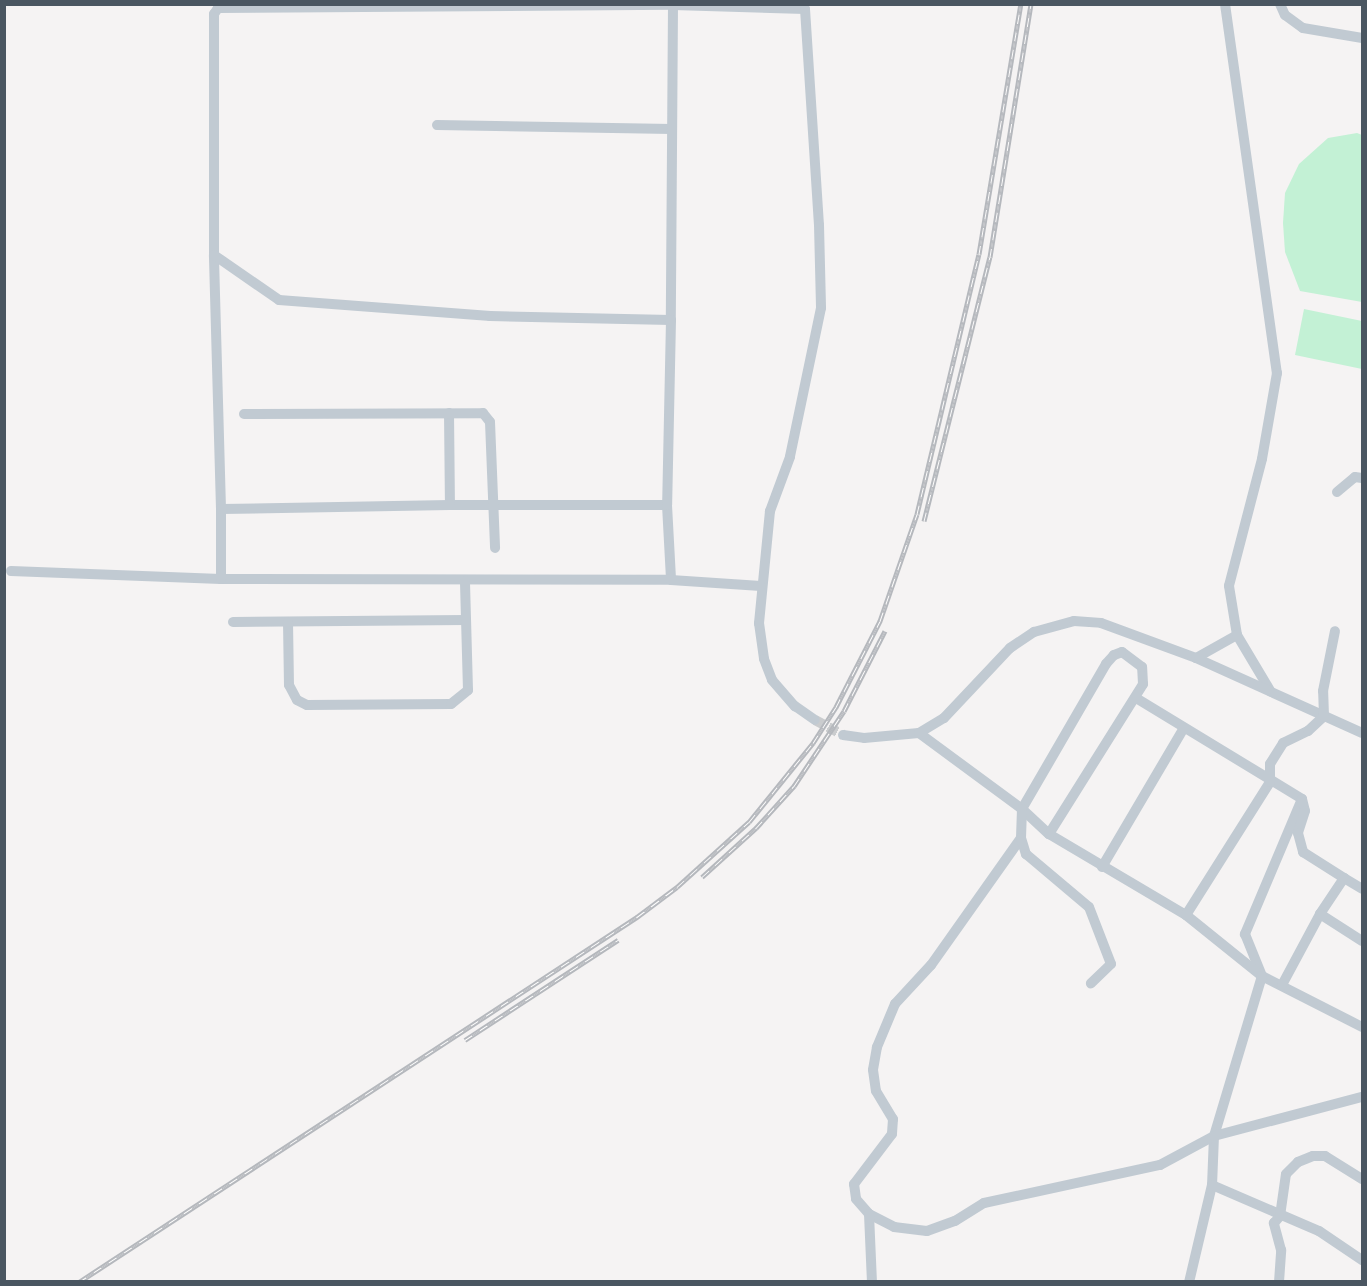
<!DOCTYPE html>
<html>
<head>
<meta charset="utf-8">
<style>
	body { margin:0 }
	#map { position:relative; width:1367px; height:1286px; overflow:hidden; background:#f5f3f3; font-family:Figtree,sans-serif }
	div>[style] { position:absolute }
	.green>* { inset:0; background:#c3f1d5 }
	.street-tunnel>* { height:10px; margin-top:-5px; transform-origin:0; background:repeating-linear-gradient(90deg,#caccce 0 10px,transparent 0 15px) }
	.street>* { height:10px; margin:-5px; padding:0 5px; transform-origin:5px; border-radius:5px; background:#c1cad2 }
	.rail>* { height:5px; margin-top:-2.5px; transform-origin:0; background:repeating-linear-gradient(90deg,#fff 0 9px,#b5b8bd 0 18px); box-sizing:border-box; border-block:2px solid #b5b8bd }
	span { translate:-50% -50%; white-space:nowrap; text-align:center; line-height:1.15; -webkit-text-stroke:6px #fff; paint-order:stroke }
	.frame { position:absolute; inset:0; border:6px solid #4a5661; pointer-events:none }
</style>
</head>
<body>
<div id="map">
	<div class="green">
		<div style="clip-path:polygon(1357px 133px,1362px 135px,1362px 302px,1300px 291px,1285px 252px,1283px 223px,1285px 193px,1299px 164px,1328px 138px)"></div>
		<div style="clip-path:polygon(1304px 309px,1362px 321px,1362px 369px,1295px 355px)"></div>
	</div>
	<div class="street-tunnel">
		<div style="left:815px;top:720px;width:32px;rotate:28deg"></div>
	</div>
	<div class="street">
		<div style="left:1225px;top:4px;width:373px;rotate:82deg"></div>
		<div style="left:1277px;top:373px;width:87px;rotate:99.9deg"></div>
		<div style="left:1262px;top:459px;width:131px;rotate:104.6deg"></div>
		<div style="left:1229px;top:586px;width:50px;rotate:80.7deg"></div>
		<div style="left:1280px;top:4px;width:12px;rotate:66deg"></div>
		<div style="left:1285px;top:15px;width:22px;rotate:36deg"></div>
		<div style="left:1303px;top:28px;width:60px;rotate:9.6deg"></div>
		<div style="left:673px;top:5px;width:132px;rotate:1.7deg"></div>
		<div style="left:805px;top:9px;width:216px;rotate:86.3deg"></div>
		<div style="left:819px;top:225px;width:83px;rotate:88.6deg"></div>
		<div style="left:821px;top:308px;width:152px;rotate:101.8deg"></div>
		<div style="left:790px;top:457px;width:58px;rotate:110.3deg"></div>
		<div style="left:770px;top:511px;width:113px;rotate:95.6deg"></div>
		<div style="left:759px;top:623px;width:36px;rotate:82deg"></div>
		<div style="left:764px;top:659px;width:22px;rotate:69deg"></div>
		<div style="left:772px;top:680px;width:35px;rotate:49deg"></div>
		<div style="left:795px;top:706px;width:24px;rotate:35deg"></div>
		<div style="left:437px;top:125px;width:235px;rotate:1deg"></div>
		<div style="left:214px;top:255px;width:241px;rotate:-90deg"></div>
		<div style="left:214px;top:14px;width:7px;rotate:-56deg"></div>
		<div style="left:218px;top:8px;width:455px;rotate:-0.4deg"></div>
		<div style="left:673px;top:5px;width:315px;rotate:90.4deg"></div>
		<div style="left:449px;top:413px;width:92px;rotate:89.4deg"></div>
		<div style="left:450px;top:505px;width:217px"></div>
		<div style="left:667px;top:505px;width:75px;rotate:86.9deg"></div>
		<div style="left:244px;top:414px;width:239px;rotate:-0.2deg"></div>
		<div style="left:483px;top:413px;width:11px;rotate:52deg"></div>
		<div style="left:490px;top:422px;width:126px;rotate:87.7deg"></div>
		<div style="left:1337px;top:492px;width:23px;rotate:-40deg"></div>
		<div style="left:1355px;top:477px;width:7px;rotate:8deg"></div>
		<div style="left:221px;top:509px;width:254px;rotate:-91.6deg"></div>
		<div style="left:214px;top:255px;width:79px;rotate:34.7deg"></div>
		<div style="left:279px;top:300px;width:212px;rotate:4.3deg"></div>
		<div style="left:490px;top:316px;width:181px;rotate:1.3deg"></div>
		<div style="left:671px;top:320px;width:185px;rotate:91.2deg"></div>
		<div style="left:11px;top:571px;width:210px;rotate:2.2deg"></div>
		<div style="left:221px;top:579px;width:450px;rotate:0.1deg"></div>
		<div style="left:671px;top:580px;width:90px;rotate:3.8deg"></div>
		<div style="left:221px;top:579px;width:70px;rotate:-90deg"></div>
		<div style="left:221px;top:509px;width:229px;rotate:-1deg"></div>
		<div style="left:233px;top:622px;width:233px;rotate:-0.5deg"></div>
		<div style="left:288px;top:622px;width:63px;rotate:89.1deg"></div>
		<div style="left:289px;top:685px;width:17px;rotate:62deg"></div>
		<div style="left:297px;top:700px;width:11px;rotate:27deg"></div>
		<div style="left:307px;top:705px;width:144px;rotate:-0.4deg"></div>
		<div style="left:451px;top:704px;width:22px;rotate:-39deg"></div>
		<div style="left:468px;top:690px;width:109px;rotate:-91.6deg"></div>
		<div style="left:1196px;top:658px;width:47px;rotate:-29.3deg"></div>
		<div style="left:1237px;top:635px;width:66px;rotate:59.2deg"></div>
		<div style="left:1136px;top:698px;width:194px;rotate:31.3deg"></div>
		<div style="left:1302px;top:799px;width:147px;rotate:112.9deg"></div>
		<div style="left:1245px;top:934px;width:45px;rotate:68deg"></div>
		<div style="left:1262px;top:976px;width:112px;rotate:27deg"></div>
		<div style="left:919px;top:733px;width:128px;rotate:36.4deg"></div>
		<div style="left:1022px;top:809px;width:37px;rotate:43deg"></div>
		<div style="left:1049px;top:834px;width:159px;rotate:30.6deg"></div>
		<div style="left:1186px;top:915px;width:97px;rotate:38.8deg"></div>
		<div style="left:1262px;top:976px;width:167px;rotate:106.7deg"></div>
		<div style="left:1214px;top:1136px;width:49px;rotate:92.3deg"></div>
		<div style="left:1212px;top:1185px;width:100px;rotate:103.3deg"></div>
		<div style="left:843px;top:735px;width:21px;rotate:8deg"></div>
		<div style="left:864px;top:738px;width:55px;rotate:-5.2deg"></div>
		<div style="left:919px;top:733px;width:29px;rotate:-31deg"></div>
		<div style="left:944px;top:718px;width:96px;rotate:-46.7deg"></div>
		<div style="left:1010px;top:648px;width:29px;rotate:-34deg"></div>
		<div style="left:1034px;top:632px;width:41px;rotate:-15.4deg"></div>
		<div style="left:1074px;top:621px;width:27px;rotate:4deg"></div>
		<div style="left:1101px;top:623px;width:101px;rotate:20.2deg"></div>
		<div style="left:1196px;top:658px;width:182px;rotate:24.3deg"></div>
		<div style="left:1302px;top:799px;width:12px;rotate:76deg"></div>
		<div style="left:1305px;top:811px;width:23px;rotate:108deg"></div>
		<div style="left:1298px;top:833px;width:20px;rotate:75deg"></div>
		<div style="left:1303px;top:852px;width:49px;rotate:32.4deg"></div>
		<div style="left:1344px;top:878px;width:43px;rotate:123.7deg"></div>
		<div style="left:1049px;top:834px;width:177px;rotate:-57.9deg"></div>
		<div style="left:1143px;top:684px;width:17px;rotate:-93deg"></div>
		<div style="left:1142px;top:667px;width:25px;rotate:-143deg"></div>
		<div style="left:1122px;top:652px;width:9px;rotate:159deg"></div>
		<div style="left:1114px;top:655px;width:12px;rotate:132deg"></div>
		<div style="left:1106px;top:664px;width:168px;rotate:120.1deg"></div>
		<div style="left:1022px;top:809px;width:29px;rotate:92deg"></div>
		<div style="left:1021px;top:838px;width:156px;rotate:125.3deg"></div>
		<div style="left:931px;top:965px;width:53px;rotate:132.7deg"></div>
		<div style="left:895px;top:1004px;width:47px;rotate:112.7deg"></div>
		<div style="left:877px;top:1047px;width:23px;rotate:100deg"></div>
		<div style="left:873px;top:1070px;width:21px;rotate:82deg"></div>
		<div style="left:876px;top:1091px;width:33px;rotate:59deg"></div>
		<div style="left:893px;top:1119px;width:15px;rotate:94deg"></div>
		<div style="left:892px;top:1134px;width:63px;rotate:127.2deg"></div>
		<div style="left:854px;top:1184px;width:15px;rotate:82deg"></div>
		<div style="left:856px;top:1199px;width:20px;rotate:49deg"></div>
		<div style="left:869px;top:1214px;width:28px;rotate:27deg"></div>
		<div style="left:894px;top:1227px;width:33px;rotate:7deg"></div>
		<div style="left:927px;top:1231px;width:30px;rotate:-20deg"></div>
		<div style="left:955px;top:1221px;width:34px;rotate:-32deg"></div>
		<div style="left:984px;top:1203px;width:180px;rotate:-12.2deg"></div>
		<div style="left:1160px;top:1165px;width:61px;rotate:-28.2deg"></div>
		<div style="left:1214px;top:1136px;width:153px;rotate:-14.8deg"></div>
		<div style="left:1021px;top:838px;width:17px;rotate:73deg"></div>
		<div style="left:1026px;top:854px;width:82px;rotate:40.1deg"></div>
		<div style="left:1089px;top:907px;width:61px;rotate:68.9deg"></div>
		<div style="left:1111px;top:964px;width:28px;rotate:136deg"></div>
		<div style="left:1102px;top:867px;width:161px;rotate:-59.5deg"></div>
		<div style="left:1344px;top:878px;width:21px;rotate:31deg"></div>
		<div style="left:1186px;top:915px;width:157px;rotate:-57.7deg"></div>
		<div style="left:1270px;top:782px;width:18px;rotate:-90deg"></div>
		<div style="left:1270px;top:764px;width:25px;rotate:-58deg"></div>
		<div style="left:1283px;top:743px;width:28px;rotate:-26deg"></div>
		<div style="left:1308px;top:731px;width:22px;rotate:-43deg"></div>
		<div style="left:1324px;top:716px;width:25px;rotate:-92deg"></div>
		<div style="left:1323px;top:691px;width:61px;rotate:-78.7deg"></div>
		<div style="left:1282px;top:985px;width:81px;rotate:-61.8deg"></div>
		<div style="left:1320px;top:914px;width:50px;rotate:32.7deg"></div>
		<div style="left:1212px;top:1185px;width:116px;rotate:23.3deg"></div>
		<div style="left:1319px;top:1231px;width:52px;rotate:34deg"></div>
		<div style="left:869px;top:1214px;width:68px;rotate:87.5deg"></div>
		<div style="left:1279px;top:1282px;width:32px;rotate:-86deg"></div>
		<div style="left:1281px;top:1250px;width:28px;rotate:-105deg"></div>
		<div style="left:1274px;top:1223px;width:9px;rotate:-49deg"></div>
		<div style="left:1280px;top:1216px;width:42px;rotate:-81.9deg"></div>
		<div style="left:1286px;top:1174px;width:17px;rotate:-45deg"></div>
		<div style="left:1298px;top:1162px;width:16px;rotate:-22deg"></div>
		<div style="left:1313px;top:1156px;width:12px"></div>
		<div style="left:1325px;top:1156px;width:44px;rotate:31.9deg"></div>
	</div>
	<div class="rail">
		<div style="left:924px;top:521px;width:272px;rotate:-76deg"></div>
		<div style="left:990px;top:257px;width:256px;rotate:-80.8deg"></div>
		<div style="left:702px;top:877px;width:73px;rotate:-42.2deg"></div>
		<div style="left:756px;top:828px;width:57px;rotate:-47.9deg"></div>
		<div style="left:794px;top:786px;width:90px;rotate:-56.3deg"></div>
		<div style="left:844px;top:711px;width:90px;rotate:-62.9deg"></div>
		<div style="left:465px;top:1040px;width:183px;rotate:-33.2deg"></div>
		<div style="left:79px;top:1282px;width:667px;rotate:-33.19deg"></div>
		<div style="left:637px;top:917px;width:50px;rotate:-36.9deg"></div>
		<div style="left:677px;top:887px;width:97px;rotate:-42.1deg"></div>
		<div style="left:749px;top:822px;width:102px;rotate:-51deg"></div>
		<div style="left:813px;top:743px;width:43px;rotate:-57.4deg"></div>
		<div style="left:836px;top:707px;width:97px;rotate:-62.9deg"></div>
		<div style="left:880px;top:621px;width:113px;rotate:-70.9deg"></div>
		<div style="left:917px;top:514px;width:267px;rotate:-76.6deg"></div>
		<div style="left:979px;top:254px;width:254px;rotate:-80.5deg"></div>
	</div>
	<div class="frame"></div>
</div>
</body>
</html>
